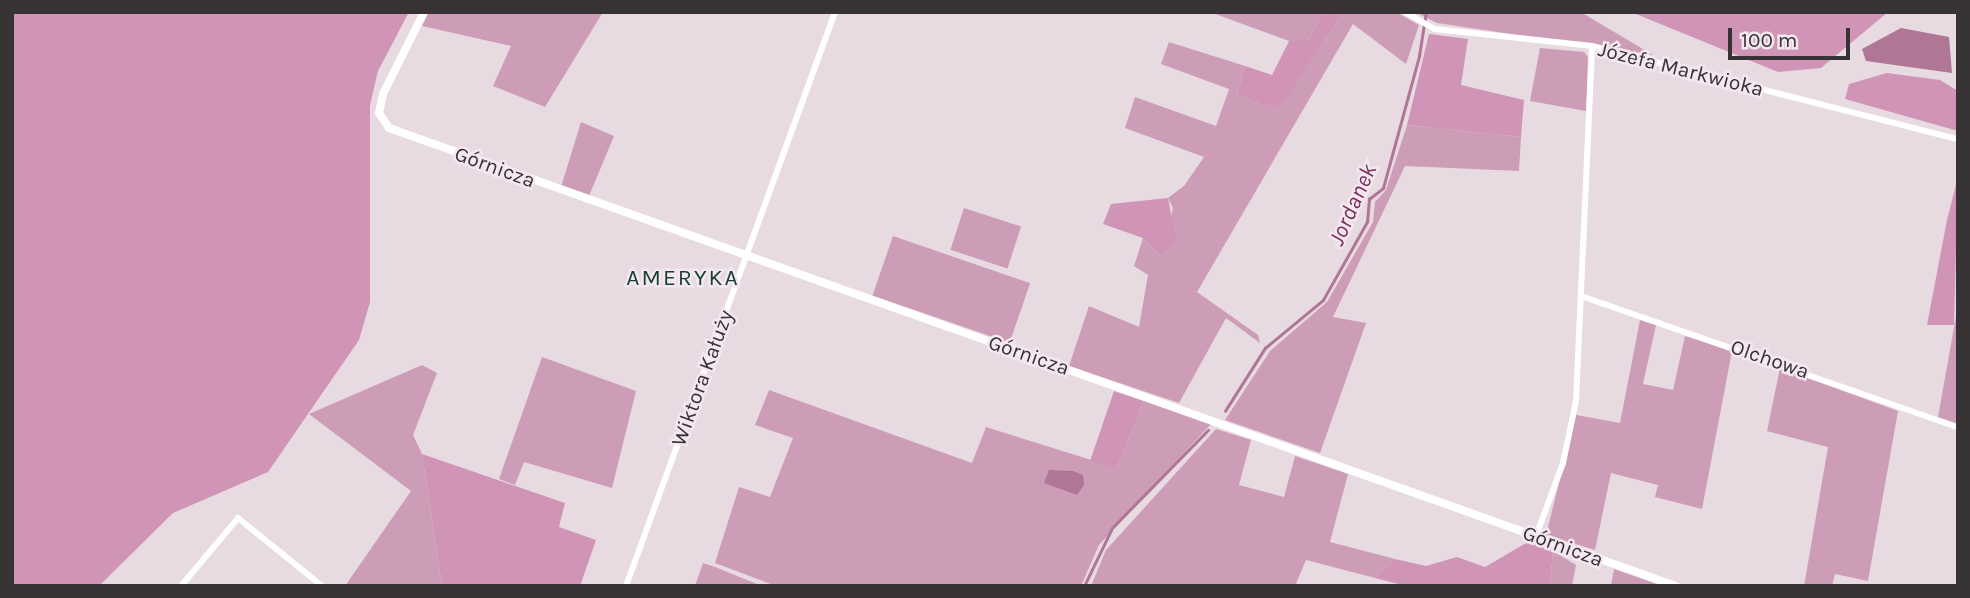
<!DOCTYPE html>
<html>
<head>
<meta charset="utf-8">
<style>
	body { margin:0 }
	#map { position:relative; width:1970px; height:598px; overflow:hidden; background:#e8dae1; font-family:Karla,sans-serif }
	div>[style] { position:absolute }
	.green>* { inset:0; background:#cd9db7; transform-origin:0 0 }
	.forest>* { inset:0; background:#d095b6 }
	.water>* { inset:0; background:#af7696 }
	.stream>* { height:2.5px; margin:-1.25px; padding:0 1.25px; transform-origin:1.25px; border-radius:1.25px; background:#af7696 }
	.minor>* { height:6px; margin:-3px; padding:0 3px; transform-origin:3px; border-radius:3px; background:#fff }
	.tertiary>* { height:8px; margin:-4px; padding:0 4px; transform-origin:4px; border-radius:4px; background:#fff }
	span { translate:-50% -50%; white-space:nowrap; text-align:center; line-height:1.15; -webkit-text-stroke:5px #f5e7ef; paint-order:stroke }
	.street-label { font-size:21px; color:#373234 }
	.water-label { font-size:23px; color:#78315d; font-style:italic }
	.neighbourhood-label { font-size:23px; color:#134231; letter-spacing:2px }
	.frame { position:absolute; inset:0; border:14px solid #373234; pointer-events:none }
	.scale { position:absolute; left:1728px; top:28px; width:122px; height:32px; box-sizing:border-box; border:4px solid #373234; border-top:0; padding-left:9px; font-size:21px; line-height:24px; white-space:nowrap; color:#373234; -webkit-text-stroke:5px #f5e7ef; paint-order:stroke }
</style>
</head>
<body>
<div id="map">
	<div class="green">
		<div style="clip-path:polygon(429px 12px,603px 12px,545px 107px,493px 86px,511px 46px,422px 26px)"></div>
		<div style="clip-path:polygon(1210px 12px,1323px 12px,1308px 41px,1289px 41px)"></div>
		<div style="clip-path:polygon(1343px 12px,1396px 12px,1419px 25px,1406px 64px,1353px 24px,1197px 292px,1258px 335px,1260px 343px,1226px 318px,1179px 403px,1069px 366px,1089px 306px,1139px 327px,1148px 275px,1134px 266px,1143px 238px,1161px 256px,1173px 208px,1168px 198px,1184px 186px,1204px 157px,1125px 128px,1135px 97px,1216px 126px,1229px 89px,1161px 64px,1169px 42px,1245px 66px,1237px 94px,1264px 106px,1282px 104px)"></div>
		<div style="clip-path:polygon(1415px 12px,1584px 14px,1653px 55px,1437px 23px)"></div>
		<div style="clip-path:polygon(1540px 48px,1584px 52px,1588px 57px,1586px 111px,1530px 101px)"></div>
		<div style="clip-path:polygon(581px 122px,614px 136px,589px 196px,561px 187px)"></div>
		<div style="clip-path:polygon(1407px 125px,1521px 137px,1519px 171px,1405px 166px,1333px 317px,1366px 323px,1320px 453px,1225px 420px,1270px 351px,1327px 302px,1373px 222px,1375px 202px,1386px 190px)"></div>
		<div style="left:964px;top:208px;width:60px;height:44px;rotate:18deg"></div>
		<div style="left:893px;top:236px;width:145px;height:63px;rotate:19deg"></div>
		<div style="clip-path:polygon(1958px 305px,1958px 424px,1938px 417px)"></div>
		<div style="clip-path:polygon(1640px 320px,1656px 325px,1643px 384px,1673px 390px,1685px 336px,1732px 351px,1702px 509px,1655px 497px,1658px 485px,1611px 473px,1595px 550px,1546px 535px,1576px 415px,1620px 423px)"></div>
		<div style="clip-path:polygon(542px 357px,636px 391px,612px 488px,524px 462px,515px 485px,499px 479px)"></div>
		<div style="clip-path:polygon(422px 365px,437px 373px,413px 435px,422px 454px,442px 586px,345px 586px,411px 491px,309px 414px)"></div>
		<div style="clip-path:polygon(1780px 368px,1898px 411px,1868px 581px,1835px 574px,1832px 586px,1804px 586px,1828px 447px,1767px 431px)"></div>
		<div style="clip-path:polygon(769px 390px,972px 463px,986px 427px,1117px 468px,1144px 401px,1211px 424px,1099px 545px,1081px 586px,776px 586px,715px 563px,739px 487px,770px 497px,793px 438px,755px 425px)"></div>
		<div style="clip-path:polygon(1216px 429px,1251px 440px,1239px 485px,1284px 497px,1295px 456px,1348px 474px,1330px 542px,1395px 559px,1375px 578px,1306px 560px,1295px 586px,1091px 586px,1106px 550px)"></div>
		<div style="clip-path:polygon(1553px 551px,1576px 565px,1572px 586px,1550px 586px)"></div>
		<div style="clip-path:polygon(703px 563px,715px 567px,762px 586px,695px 586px)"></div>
		<div style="clip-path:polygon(1614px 569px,1662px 586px,1611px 586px)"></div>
	</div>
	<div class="forest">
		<div style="clip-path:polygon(12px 12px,409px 12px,378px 71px,370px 105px,370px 302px,359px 340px,268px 472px,173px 513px,99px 586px,12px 586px)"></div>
		<div style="clip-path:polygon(1323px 12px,1343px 12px,1282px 105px,1264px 106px,1237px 94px,1245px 66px,1272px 75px,1289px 41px,1308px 41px)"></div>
		<div style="clip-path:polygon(1631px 12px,1888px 12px,1821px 68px,1778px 72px)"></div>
		<div style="clip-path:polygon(1429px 34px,1468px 39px,1461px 85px,1524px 100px,1521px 137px,1407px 125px)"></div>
		<div style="clip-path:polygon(1887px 73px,1940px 80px,1958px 91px,1958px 131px,1845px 99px,1849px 84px)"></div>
		<div style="clip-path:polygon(1958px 177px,1954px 325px,1927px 325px,1947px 220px)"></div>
		<div style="clip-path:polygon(1168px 198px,1176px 240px,1161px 256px,1143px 238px,1103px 224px,1111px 204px)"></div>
		<div style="clip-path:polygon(1114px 391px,1144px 401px,1117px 468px,1090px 461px)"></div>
		<div style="clip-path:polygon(422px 454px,565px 503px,559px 527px,596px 540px,580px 586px,442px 586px)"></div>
		<div style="clip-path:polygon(1533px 539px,1553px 551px,1550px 586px,1406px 586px,1375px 578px,1395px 559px,1426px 566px,1457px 557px,1485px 567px)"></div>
	</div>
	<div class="water">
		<div style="clip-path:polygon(1901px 28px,1949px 37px,1952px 73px,1866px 61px,1862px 49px)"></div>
		<div style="clip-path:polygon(1049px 470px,1073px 471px,1083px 475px,1084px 485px,1077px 495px,1044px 483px)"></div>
	</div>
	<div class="stream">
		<div style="left:1225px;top:411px;width:75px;rotate:-57.6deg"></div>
		<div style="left:1265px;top:348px;width:75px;rotate:-39.6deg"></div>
		<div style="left:1323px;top:300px;width:90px;rotate:-60.6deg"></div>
		<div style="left:1367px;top:222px;width:23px;rotate:-85deg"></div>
		<div style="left:1369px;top:199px;width:18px;rotate:-38deg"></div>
		<div style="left:1383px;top:188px;width:137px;rotate:-74.7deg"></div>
		<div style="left:1419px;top:56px;width:45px;rotate:-81deg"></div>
		<div style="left:1084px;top:586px;width:64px;rotate:-64.2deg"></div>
		<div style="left:1112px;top:528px;width:137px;rotate:-45.6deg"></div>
	</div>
	<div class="minor">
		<div style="left:1405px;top:12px;width:34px;rotate:30deg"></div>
		<div style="left:1434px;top:29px;width:159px;rotate:6.1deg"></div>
		<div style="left:1592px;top:46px;width:378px;rotate:14.3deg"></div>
		<div style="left:1581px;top:296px;width:399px;rotate:19.2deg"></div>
		<div style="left:1536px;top:536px;width:78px;rotate:-69.7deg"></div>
		<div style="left:1563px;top:463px;width:63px;rotate:-78.2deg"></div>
		<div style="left:1576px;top:401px;width:355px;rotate:-87.4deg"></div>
		<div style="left:181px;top:586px;width:89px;rotate:-50deg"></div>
		<div style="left:238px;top:518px;width:108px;rotate:39deg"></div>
		<div style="left:626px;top:586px;width:611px;rotate:-69.99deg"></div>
	</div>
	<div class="tertiary">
		<div style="left:424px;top:12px;width:92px;rotate:116.6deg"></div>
		<div style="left:383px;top:94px;width:19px;rotate:102deg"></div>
		<div style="left:379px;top:113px;width:18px;rotate:56deg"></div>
		<div style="left:389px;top:128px;width:1366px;rotate:19.59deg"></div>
	</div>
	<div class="street-label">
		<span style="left:1681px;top:69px;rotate:14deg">Józefa Markwioka</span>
		<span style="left:495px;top:167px;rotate:20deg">Górnicza</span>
		<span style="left:1029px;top:355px;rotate:19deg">Górnicza</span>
		<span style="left:1770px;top:359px;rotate:19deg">Olchowa</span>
		<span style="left:702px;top:378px;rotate:-70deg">Wiktora Kałuży</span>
		<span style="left:1563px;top:546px;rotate:20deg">Górnicza</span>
	</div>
	<div class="water-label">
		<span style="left:1353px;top:205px;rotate:-66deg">Jordanek</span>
	</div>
	<div class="neighbourhood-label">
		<span style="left:683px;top:278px">AMERYKA</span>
	</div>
	<div class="frame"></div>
	<div class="scale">100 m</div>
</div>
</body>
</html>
